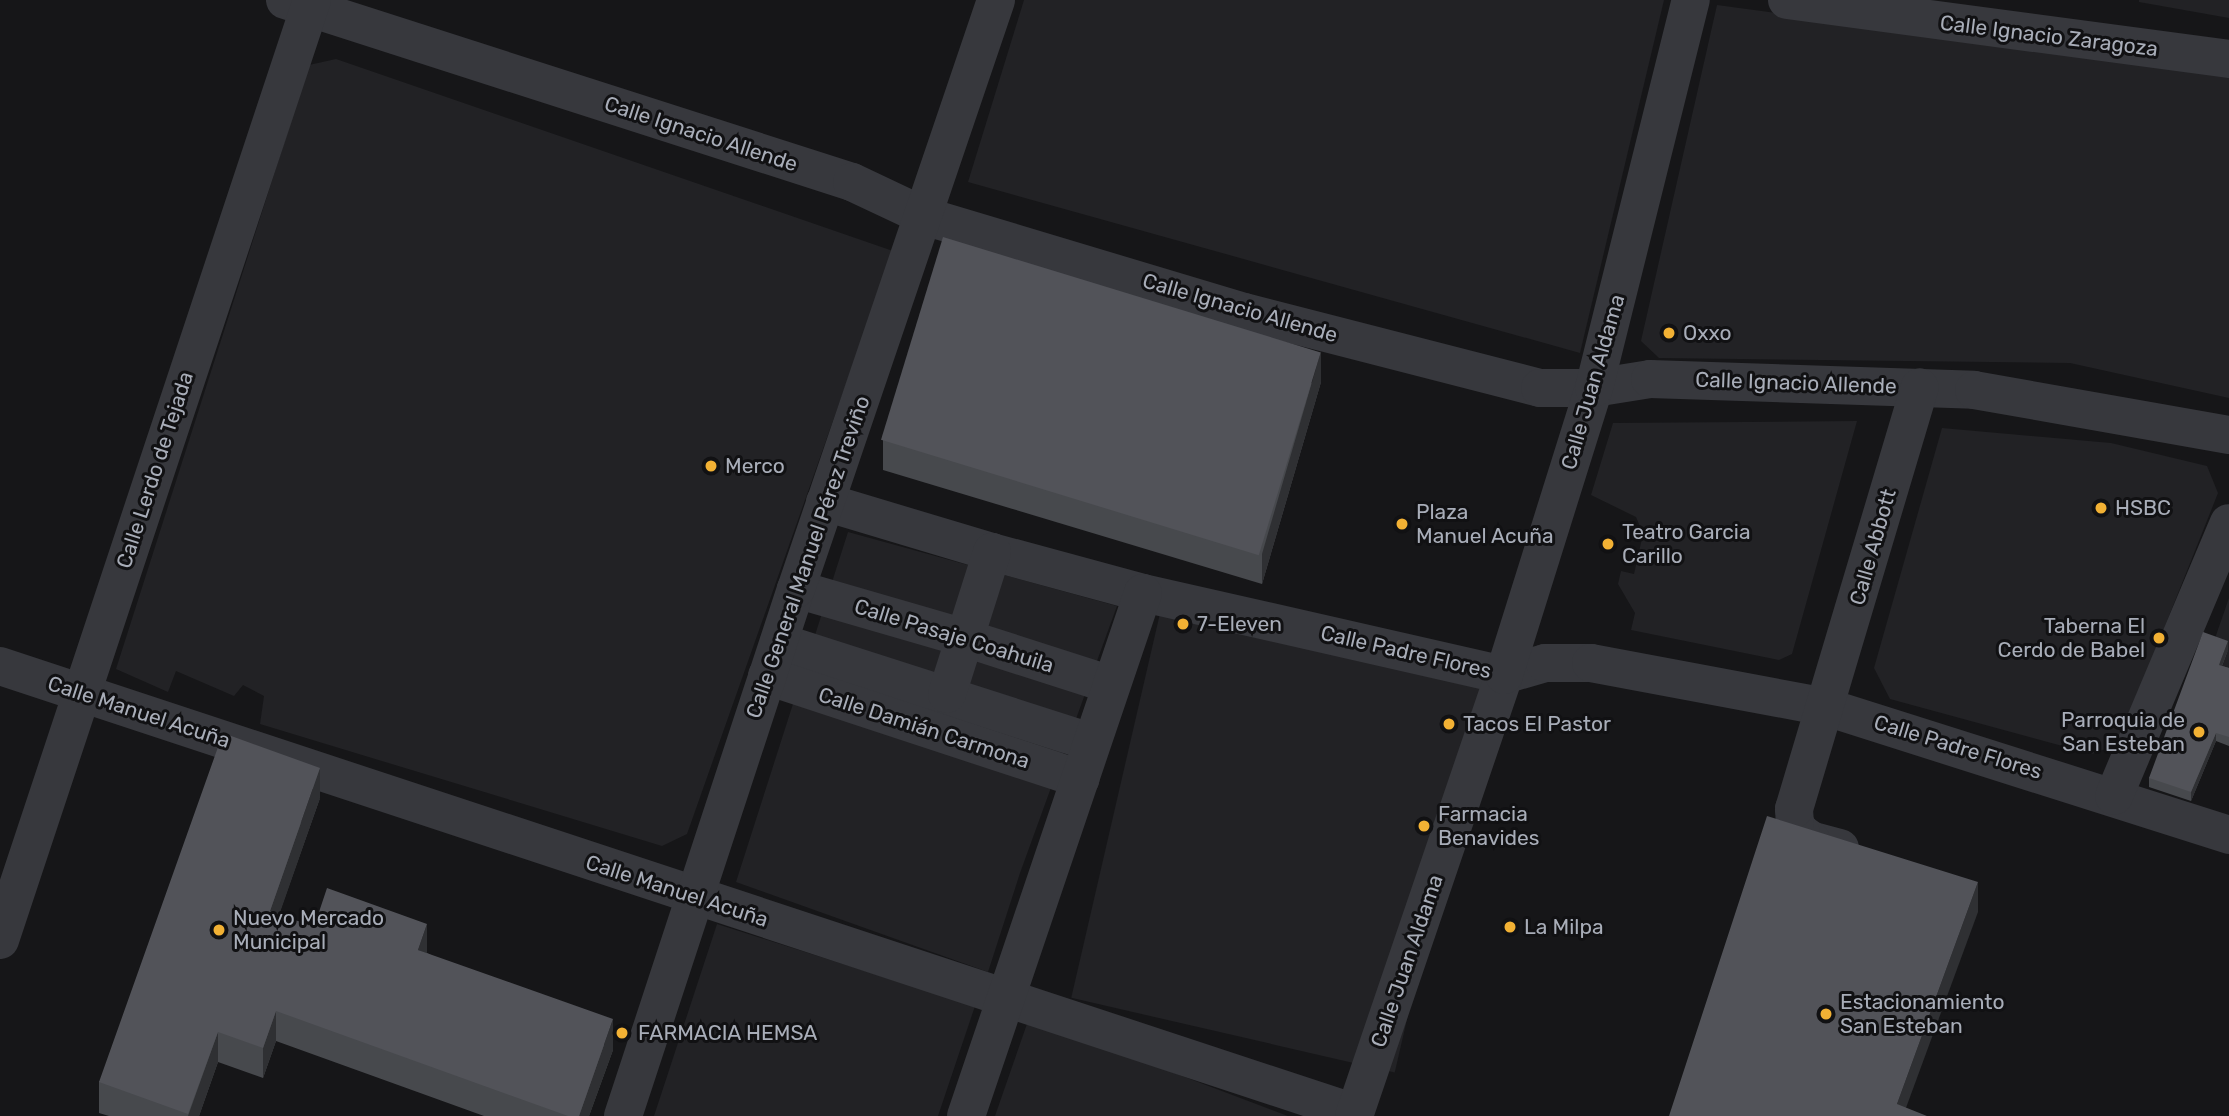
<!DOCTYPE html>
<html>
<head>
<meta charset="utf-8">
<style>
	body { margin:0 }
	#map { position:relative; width:2229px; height:1116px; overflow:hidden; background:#161618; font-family:Rubik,sans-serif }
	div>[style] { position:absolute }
	.built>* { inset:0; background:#222225; transform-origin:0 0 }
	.minor>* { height:38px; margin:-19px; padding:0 19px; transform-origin:19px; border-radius:19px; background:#37383d }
	.wall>* { inset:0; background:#47494d }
	.shaded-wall>* { inset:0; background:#2f3033 }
	.building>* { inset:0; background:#525359; transform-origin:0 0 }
	.dots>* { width:19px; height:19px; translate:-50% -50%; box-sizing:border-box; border:4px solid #111113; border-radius:50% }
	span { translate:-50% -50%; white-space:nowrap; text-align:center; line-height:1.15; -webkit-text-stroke:6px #111113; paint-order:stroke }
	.street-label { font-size:21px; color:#a8adb8 }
	.poi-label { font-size:21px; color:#a8adb8 }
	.left { translate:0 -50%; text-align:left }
	.right { translate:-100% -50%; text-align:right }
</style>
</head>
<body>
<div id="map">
	<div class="built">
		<div style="clip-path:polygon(1024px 0,1664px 0,1580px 353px,968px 182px)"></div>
		<div style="clip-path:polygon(2139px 0,2229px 0,2229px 18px,2139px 2px)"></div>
		<div style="clip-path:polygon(1717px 5px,2229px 74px,2229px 398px,2070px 363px,1659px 358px,1641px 341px)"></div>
		<div style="clip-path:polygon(336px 59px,893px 251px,687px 834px,662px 846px,260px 724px,264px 696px,243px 685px,234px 696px,176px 671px,168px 692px,116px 669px,309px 65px)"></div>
		<div style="clip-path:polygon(1857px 421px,1792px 654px,1779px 660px,1631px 630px,1635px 613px,1618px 584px,1621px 571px,1634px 574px,1643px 534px,1636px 517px,1591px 495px,1613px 423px)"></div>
		<div style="clip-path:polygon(1942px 428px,2111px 443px,2207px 466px,2218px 493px,2118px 744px,2092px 754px,1890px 699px,1874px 668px)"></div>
		<div style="clip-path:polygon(848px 532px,1117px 606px,1020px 873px,988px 972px,736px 882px)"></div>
		<div style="clip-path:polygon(2229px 598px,2229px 677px,2219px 673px,2213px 644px)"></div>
		<div style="left:1161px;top:609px;width:332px;height:399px;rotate:13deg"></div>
		<div style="clip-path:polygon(717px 924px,975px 1006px,938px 1116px,654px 1116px)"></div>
		<div style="clip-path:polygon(1029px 1018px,1288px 1116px,995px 1116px)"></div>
	</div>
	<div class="minor">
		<div style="left:285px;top:0;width:595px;rotate:17.8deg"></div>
		<div style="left:852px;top:182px;width:80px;rotate:25.3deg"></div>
		<div style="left:924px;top:216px;width:334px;rotate:16.7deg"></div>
		<div style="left:1244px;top:312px;width:306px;rotate:14.4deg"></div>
		<div style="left:1540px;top:388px;width:54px"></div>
		<div style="left:1594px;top:388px;width:57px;rotate:-9.1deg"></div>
		<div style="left:1650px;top:379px;width:324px;rotate:1.9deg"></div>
		<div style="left:1974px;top:390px;width:259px;rotate:10deg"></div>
		<div style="left:1787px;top:0;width:446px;rotate:7.6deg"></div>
		<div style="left:825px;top:502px;width:174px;rotate:16.7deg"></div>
		<div style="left:992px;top:552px;width:156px;rotate:15.2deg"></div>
		<div style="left:1143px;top:593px;width:370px;rotate:12.8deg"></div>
		<div style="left:1504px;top:675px;width:43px;rotate:-16.3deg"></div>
		<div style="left:1545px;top:663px;width:46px"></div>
		<div style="left:1591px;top:663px;width:239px;rotate:10.6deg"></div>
		<div style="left:1826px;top:707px;width:423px;rotate:17.6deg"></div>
		<div style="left:796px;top:589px;width:176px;rotate:16.2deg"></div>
		<div style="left:965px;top:638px;width:153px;rotate:17.8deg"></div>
		<div style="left:779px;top:642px;width:328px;rotate:17.8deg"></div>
		<div style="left:0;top:666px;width:1427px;rotate:18.26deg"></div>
		<div style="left:767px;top:676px;width:330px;rotate:18.2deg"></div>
		<div style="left:947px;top:694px;width:149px;rotate:-72.4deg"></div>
		<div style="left:2114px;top:796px;width:296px;rotate:-67.2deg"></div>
		<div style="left:1840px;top:848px;width:30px;rotate:-165deg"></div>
		<div style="left:1811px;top:840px;width:12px;rotate:-145deg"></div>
		<div style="left:1801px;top:833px;width:11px;rotate:-124deg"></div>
		<div style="left:1795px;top:824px;width:15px;rotate:-94deg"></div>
		<div style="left:1794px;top:809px;width:440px;rotate:-73.4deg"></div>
		<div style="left:0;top:940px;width:990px;rotate:-71.64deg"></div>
		<div style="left:623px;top:1116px;width:555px;rotate:-71.83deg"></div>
		<div style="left:796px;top:589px;width:622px;rotate:-71.24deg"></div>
		<div style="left:966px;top:1116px;width:552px;rotate:-71.3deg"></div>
		<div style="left:1354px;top:1116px;width:466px;rotate:-71.2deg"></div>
		<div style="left:1504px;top:675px;width:301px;rotate:-72.6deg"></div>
		<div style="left:1594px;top:388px;width:400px;rotate:-76deg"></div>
	</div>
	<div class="wall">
		<div style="clip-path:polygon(1321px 382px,1262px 584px,883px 470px,883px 440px)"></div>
		<div style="clip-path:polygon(2228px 650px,2222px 666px,2229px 668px,2229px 746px,2216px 741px,2191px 801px,2149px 787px,2149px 778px)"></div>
		<div style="clip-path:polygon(320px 798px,279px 914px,314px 927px,427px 953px,613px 1050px,589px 1116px,484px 1116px,276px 1041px,263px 1078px,218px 1062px,199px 1116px,109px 1116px,99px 1113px,99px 1082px)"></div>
	</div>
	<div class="shaded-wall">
		<div style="clip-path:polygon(1321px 351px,1321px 382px,1262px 584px,1262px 554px)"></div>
		<div style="clip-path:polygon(2228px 641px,2228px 650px,2219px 673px,2219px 665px)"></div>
		<div style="clip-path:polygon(2216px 733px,2216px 741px,2191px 801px,2191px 792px)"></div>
		<div style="clip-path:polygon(320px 768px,320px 798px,270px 941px,270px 911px)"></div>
		<div style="clip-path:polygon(1978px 882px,1978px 912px,1903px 1116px,1897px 1104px)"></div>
		<div style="clip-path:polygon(427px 924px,427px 954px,418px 950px)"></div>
		<div style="clip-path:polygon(276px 1011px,276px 1041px,263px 1078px,263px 1048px)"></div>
		<div style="clip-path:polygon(613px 1019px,613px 1050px,589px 1116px,579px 1116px)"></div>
		<div style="clip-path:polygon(218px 1032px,218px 1062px,199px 1116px,188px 1116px)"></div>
	</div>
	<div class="building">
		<div style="left:943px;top:237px;width:395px;height:212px;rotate:17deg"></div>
		<div style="clip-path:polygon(2203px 632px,2228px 641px,2219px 665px,2229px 668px,2229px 737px,2216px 733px,2191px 792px,2149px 778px)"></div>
		<div style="clip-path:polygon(223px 733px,320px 768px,270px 911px,314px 927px,327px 888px,427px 924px,418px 950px,613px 1019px,579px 1116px,568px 1116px,276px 1011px,263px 1048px,218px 1032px,188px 1114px,99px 1082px)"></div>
		<div style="clip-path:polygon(1767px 816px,1978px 882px,1897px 1104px,1927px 1116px,1669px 1116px)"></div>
	</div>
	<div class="dots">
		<div style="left:1669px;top:333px;background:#f2b134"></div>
		<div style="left:711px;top:466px;background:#f2b134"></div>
		<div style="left:2101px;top:508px;background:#f2b134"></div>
		<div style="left:1402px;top:524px;background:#f2b134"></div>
		<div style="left:1608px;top:544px;background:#f2b134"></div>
		<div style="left:1183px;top:624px;background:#f2b134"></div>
		<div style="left:2159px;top:638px;background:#f2b134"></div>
		<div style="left:1449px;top:724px;background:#f2b134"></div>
		<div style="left:2199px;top:732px;background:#f2b134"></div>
		<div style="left:1424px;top:826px;background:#f2b134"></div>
		<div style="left:1510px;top:927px;background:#f2b134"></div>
		<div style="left:219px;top:930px;background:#f2b134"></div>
		<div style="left:1826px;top:1014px;background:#f2b134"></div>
		<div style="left:622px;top:1033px;background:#f2b134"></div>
	</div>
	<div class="street-label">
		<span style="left:2049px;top:36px;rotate:7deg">Calle Ignacio Zaragoza</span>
		<span style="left:701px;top:134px;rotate:18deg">Calle Ignacio Allende</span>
		<span style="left:1240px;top:308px;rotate:16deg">Calle Ignacio Allende</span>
		<span style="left:1593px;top:382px;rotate:-74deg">Calle Juan Aldama</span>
		<span style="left:1796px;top:383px;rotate:2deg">Calle Ignacio Allende</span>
		<span style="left:155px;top:470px;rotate:-72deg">Calle Lerdo de Tejada</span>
		<span style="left:1873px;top:547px;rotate:-74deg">Calle Abbott</span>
		<span style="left:808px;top:557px;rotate:-71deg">Calle General Manuel Pérez Treviño</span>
		<span style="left:954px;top:636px;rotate:17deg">Calle Pasaje Coahuila</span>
		<span style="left:1406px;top:652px;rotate:13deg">Calle Padre Flores</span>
		<span style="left:139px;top:712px;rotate:18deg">Calle Manuel Acuña</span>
		<span style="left:924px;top:728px;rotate:18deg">Calle Damián Carmona</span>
		<span style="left:1958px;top:747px;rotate:17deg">Calle Padre Flores</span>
		<span style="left:677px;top:891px;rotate:18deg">Calle Manuel Acuña</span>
		<span style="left:1407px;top:961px;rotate:-71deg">Calle Juan Aldama</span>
	</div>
	<div class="poi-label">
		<span class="left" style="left:1683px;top:333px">Oxxo</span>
		<span class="left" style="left:725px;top:466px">Merco</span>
		<span class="left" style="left:2115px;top:508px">HSBC</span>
		<span class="left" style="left:1416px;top:524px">Plaza<br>Manuel Acuña</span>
		<span class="left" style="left:1622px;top:544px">Teatro Garcia<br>Carillo</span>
		<span class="left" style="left:1197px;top:624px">7-Eleven</span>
		<span class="right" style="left:2145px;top:638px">Taberna El<br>Cerdo de Babel</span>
		<span class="right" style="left:2185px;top:732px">Parroquia de<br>San Esteban</span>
		<span class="left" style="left:1463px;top:724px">Tacos El Pastor</span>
		<span class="left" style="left:1438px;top:826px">Farmacia<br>Benavides</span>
		<span class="left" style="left:233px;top:930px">Nuevo Mercado<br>Municipal</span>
		<span class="left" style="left:1524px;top:927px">La Milpa</span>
		<span class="left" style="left:1840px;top:1014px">Estacionamiento<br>San Esteban</span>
		<span class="left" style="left:638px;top:1033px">FARMACIA HEMSA</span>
	</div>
</div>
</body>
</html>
